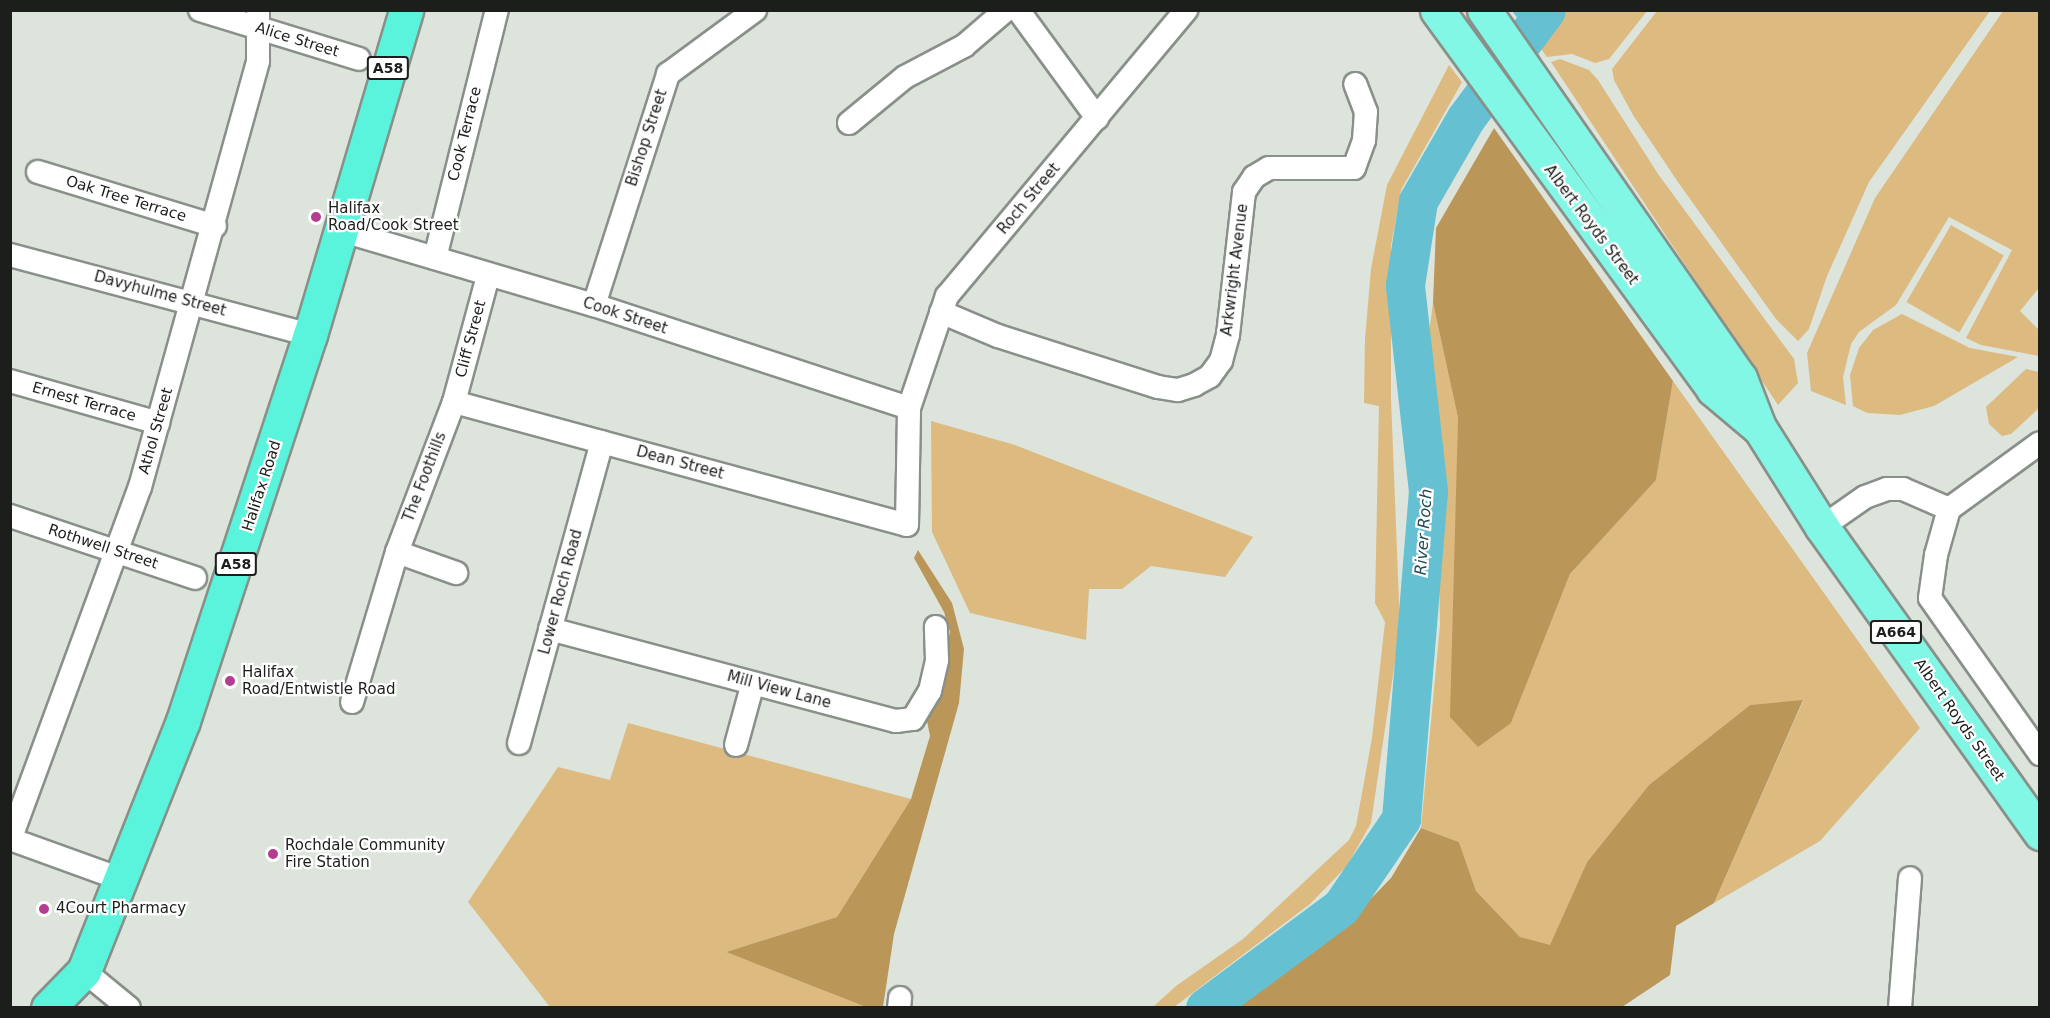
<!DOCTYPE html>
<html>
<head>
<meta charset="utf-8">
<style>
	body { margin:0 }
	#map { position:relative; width:2050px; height:1018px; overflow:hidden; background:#dce4dc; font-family:"DejaVu Sans",sans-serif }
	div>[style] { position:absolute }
	.green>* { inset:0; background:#ddba7f; transform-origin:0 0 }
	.forest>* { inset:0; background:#ba9659 }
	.water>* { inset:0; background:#65c0d2 }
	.river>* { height:39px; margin:-19.5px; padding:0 19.5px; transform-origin:19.5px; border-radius:19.5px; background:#65c0d2 }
	.roads { filter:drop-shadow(2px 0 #889089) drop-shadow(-2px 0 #889089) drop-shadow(0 2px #889089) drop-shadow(0 -2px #889089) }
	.minor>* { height:22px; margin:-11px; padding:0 11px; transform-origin:11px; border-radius:11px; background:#fff }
	.primary>* { height:33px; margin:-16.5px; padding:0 16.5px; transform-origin:16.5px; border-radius:16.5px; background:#83f7e5 }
	.trunk>* { height:33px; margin:-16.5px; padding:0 16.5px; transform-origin:16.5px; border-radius:16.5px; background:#5af4dc }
	.dots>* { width:16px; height:16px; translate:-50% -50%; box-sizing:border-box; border:3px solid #fff; border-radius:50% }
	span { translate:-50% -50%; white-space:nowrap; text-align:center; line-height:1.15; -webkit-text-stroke:4.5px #fff; paint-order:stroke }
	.shield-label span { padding:2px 4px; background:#fff; border:2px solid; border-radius:4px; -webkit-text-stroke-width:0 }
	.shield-label { font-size:14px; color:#1b1e1b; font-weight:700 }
	.street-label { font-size:15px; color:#1b1e1b }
	.poi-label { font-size:15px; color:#1b1e1b }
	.left { translate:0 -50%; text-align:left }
	.water-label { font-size:16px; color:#214b53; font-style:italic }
	.frame { position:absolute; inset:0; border:12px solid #1b1e1b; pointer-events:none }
</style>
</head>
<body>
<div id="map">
	<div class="green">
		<div style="clip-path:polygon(1559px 11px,1647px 11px,1609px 59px,1595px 63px,1572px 54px,1547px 57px,1541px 49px)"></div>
		<div style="clip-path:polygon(1657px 11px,1990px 11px,1869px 182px,1827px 276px,1809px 329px,1798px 341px,1776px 319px,1680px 185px,1633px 115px,1614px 80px,1612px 69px)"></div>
		<div style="clip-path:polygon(2003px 11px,2039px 11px,2039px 288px,2020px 311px,2039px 330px,2039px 356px,1981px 345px,1966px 338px,2012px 250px,1949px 217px,1896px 305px,1859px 332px,1851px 344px,1843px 377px,1846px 405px,1811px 391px,1807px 353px,1875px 198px)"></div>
		<div style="clip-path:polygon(1560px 59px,1589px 70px,1598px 80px,1658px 174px,1794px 359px,1798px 383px,1778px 405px,1551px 62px)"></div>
		<div style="clip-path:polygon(1449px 65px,1462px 82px,1401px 190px,1391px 246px,1391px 399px,1400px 628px,1371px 823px,1347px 866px,1310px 904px,1174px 1007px,1153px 1007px,1176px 986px,1243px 939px,1349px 840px,1356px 826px,1372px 738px,1385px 622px,1375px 603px,1379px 406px,1364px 403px,1365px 339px,1371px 269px,1387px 185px)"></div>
		<div style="left:1951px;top:225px;width:61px;height:89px;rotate:30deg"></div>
		<div style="clip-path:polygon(1433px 303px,1458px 418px,1457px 516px,1511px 723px,1570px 574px,1656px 480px,1673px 381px,1920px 728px,1820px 841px,1714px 903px,1803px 701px,1750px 705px,1649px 785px,1587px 862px,1550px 946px,1520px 937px,1476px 891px,1459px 842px,1421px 828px,1440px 625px,1437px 443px,1427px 348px)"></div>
		<div style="clip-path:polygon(1902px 314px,1970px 348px,2018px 357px,1934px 406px,1900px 415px,1867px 413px,1853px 406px,1850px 375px,1859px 348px,1873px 330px)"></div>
		<div style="clip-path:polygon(2026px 369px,2039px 372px,2039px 408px,2011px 434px,2002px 436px,1989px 424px,1986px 407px)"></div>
		<div style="clip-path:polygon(931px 421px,1015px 445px,1253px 537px,1225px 577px,1151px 566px,1122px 589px,1089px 589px,1086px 640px,970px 613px,932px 532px)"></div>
		<div style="clip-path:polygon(628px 723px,911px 799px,837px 917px,726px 952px,866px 1007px,550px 1007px,468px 902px,558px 767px,610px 780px)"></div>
	</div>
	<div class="forest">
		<div style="clip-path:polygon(1494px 128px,1673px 381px,1656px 480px,1570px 574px,1511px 723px,1478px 747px,1450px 717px,1458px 418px,1433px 303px,1436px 228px)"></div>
		<div style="clip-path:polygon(918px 550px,952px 603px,964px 649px,959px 703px,894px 934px,883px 1007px,866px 1007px,726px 952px,837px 917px,911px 799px,930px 736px,927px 721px,942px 677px,950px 632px,944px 612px,914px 558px)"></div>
		<div style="clip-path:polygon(1803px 700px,1714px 903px,1676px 926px,1670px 975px,1622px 1007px,1237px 1007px,1272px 975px,1358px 912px,1391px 878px,1421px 828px,1459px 842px,1476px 891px,1520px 937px,1550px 945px,1587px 862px,1649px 785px,1750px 705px)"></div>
	</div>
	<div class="water">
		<div style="clip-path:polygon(1512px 11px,1559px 11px,1541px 49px)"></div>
	</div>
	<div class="river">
		<div style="left:1205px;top:1008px;width:169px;rotate:-36.6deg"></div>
		<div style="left:1341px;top:907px;width:107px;rotate:-55.7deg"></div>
		<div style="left:1401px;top:819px;width:329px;rotate:-85.3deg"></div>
		<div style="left:1428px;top:491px;width:207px;rotate:-96.4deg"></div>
		<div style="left:1405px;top:285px;width:85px;rotate:-81.2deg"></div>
		<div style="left:1418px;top:201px;width:96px;rotate:-60deg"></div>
		<div style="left:1466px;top:118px;width:134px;rotate:-53.5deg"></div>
	</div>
	<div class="roads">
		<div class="minor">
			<div style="left:200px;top:10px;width:166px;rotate:17.1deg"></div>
			<div style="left:1018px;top:10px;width:134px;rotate:53.8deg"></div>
			<div style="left:849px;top:123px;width:72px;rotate:-39.4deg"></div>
			<div style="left:905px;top:77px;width:67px;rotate:-27.7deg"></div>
			<div style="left:964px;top:46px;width:55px;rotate:-40.6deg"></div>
			<div style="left:38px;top:172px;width:185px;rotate:17deg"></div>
			<div style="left:340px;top:230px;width:265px;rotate:16.5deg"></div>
			<div style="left:594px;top:305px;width:331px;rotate:18.1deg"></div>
			<div style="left:10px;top:255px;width:310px;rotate:14.9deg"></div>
			<div style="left:435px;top:258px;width:256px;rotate:-76deg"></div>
			<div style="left:594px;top:305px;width:243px;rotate:-72.2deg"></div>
			<div style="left:668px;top:74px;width:108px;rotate:-36.3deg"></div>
			<div style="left:941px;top:312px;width:62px;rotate:22.8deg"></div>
			<div style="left:998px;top:336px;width:168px;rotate:17.7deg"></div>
			<div style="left:1158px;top:387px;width:20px;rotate:9deg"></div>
			<div style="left:1178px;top:390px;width:17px;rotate:-17deg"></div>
			<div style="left:1194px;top:385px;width:18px;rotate:-29deg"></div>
			<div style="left:1210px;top:376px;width:19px;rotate:-54deg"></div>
			<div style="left:1221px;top:361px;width:27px;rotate:-75deg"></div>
			<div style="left:1228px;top:335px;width:144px;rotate:-83.6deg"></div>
			<div style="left:1244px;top:192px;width:18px;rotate:-56deg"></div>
			<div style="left:1254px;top:177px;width:17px;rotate:-31deg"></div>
			<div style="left:1269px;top:168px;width:85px"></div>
			<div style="left:1354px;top:168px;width:30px;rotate:-70deg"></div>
			<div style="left:1364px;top:140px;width:28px;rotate:-86deg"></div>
			<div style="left:1366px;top:112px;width:30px;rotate:-111deg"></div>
			<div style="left:10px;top:381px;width:154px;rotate:15.8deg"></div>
			<div style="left:454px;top:402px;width:469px;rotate:15.2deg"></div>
			<div style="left:907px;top:525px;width:117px;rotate:-89deg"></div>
			<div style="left:909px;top:408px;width:118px;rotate:-71.3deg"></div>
			<div style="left:947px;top:296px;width:373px;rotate:-50.1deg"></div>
			<div style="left:1949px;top:509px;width:48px;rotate:105.8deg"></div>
			<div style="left:1936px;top:555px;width:43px;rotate:97.9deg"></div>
			<div style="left:1930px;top:598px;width:191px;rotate:54.8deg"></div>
			<div style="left:10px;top:516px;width:195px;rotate:18.5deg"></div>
			<div style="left:1822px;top:527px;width:52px;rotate:-34.9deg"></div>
			<div style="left:1865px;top:497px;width:23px;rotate:-20deg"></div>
			<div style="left:1887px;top:489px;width:16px"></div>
			<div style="left:1903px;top:489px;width:50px;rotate:23.5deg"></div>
			<div style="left:1949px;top:509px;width:112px;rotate:-36deg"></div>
			<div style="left:397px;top:552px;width:63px;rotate:19.6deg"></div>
			<div style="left:550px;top:629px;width:358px;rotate:14.9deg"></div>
			<div style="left:896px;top:721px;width:17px;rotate:-7deg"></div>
			<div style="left:913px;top:719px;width:33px;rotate:-59deg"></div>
			<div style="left:930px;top:691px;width:32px;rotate:-77deg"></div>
			<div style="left:937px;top:660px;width:33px;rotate:-92deg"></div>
			<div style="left:352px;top:702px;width:157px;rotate:-73.3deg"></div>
			<div style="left:397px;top:552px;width:160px;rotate:-69.2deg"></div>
			<div style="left:454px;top:402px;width:131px;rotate:-74.9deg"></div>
			<div style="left:519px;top:743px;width:312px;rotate:-74.6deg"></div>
			<div style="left:736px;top:745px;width:64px;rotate:-74.7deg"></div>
			<div style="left:10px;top:839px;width:115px;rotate:19.9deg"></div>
			<div style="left:10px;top:840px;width:376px;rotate:-69.8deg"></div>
			<div style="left:140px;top:487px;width:442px;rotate:-74.5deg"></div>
			<div style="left:258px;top:61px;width:51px;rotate:-90deg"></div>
			<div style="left:84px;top:971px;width:58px;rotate:39.4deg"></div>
			<div style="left:899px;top:1008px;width:10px;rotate:-84deg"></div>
			<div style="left:1900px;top:1008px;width:130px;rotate:-85.6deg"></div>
		</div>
		<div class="primary">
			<div style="left:1437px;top:10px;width:469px;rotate:53.9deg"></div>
			<div style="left:1713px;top:389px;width:57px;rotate:40.1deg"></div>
			<div style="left:1484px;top:10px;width:448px;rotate:55.2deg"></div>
			<div style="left:1740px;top:378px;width:53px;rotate:68.8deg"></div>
			<div style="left:1759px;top:427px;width:118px;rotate:57.8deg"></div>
			<div style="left:1822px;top:527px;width:376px;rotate:54.5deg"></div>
		</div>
		<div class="trunk">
			<div style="left:48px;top:1008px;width:52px;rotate:-45.8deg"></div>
			<div style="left:84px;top:971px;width:269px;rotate:-68.4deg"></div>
			<div style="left:183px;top:721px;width:406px;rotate:-71.8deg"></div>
			<div style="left:310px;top:335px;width:339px;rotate:-73.5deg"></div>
		</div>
	</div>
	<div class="dots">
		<div style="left:316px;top:217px;background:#b43d92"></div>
		<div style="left:230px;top:681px;background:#b43d92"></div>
		<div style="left:273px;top:854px;background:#b43d92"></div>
		<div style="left:44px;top:909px;background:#b43d92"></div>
	</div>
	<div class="shield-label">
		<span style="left:388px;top:68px">A58</span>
		<span style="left:236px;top:564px">A58</span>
		<span style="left:1896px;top:632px">A664</span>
	</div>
	<div class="street-label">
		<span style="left:297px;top:40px;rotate:17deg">Alice Street</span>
		<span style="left:465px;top:134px;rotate:-76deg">Cook Terrace</span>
		<span style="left:647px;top:138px;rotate:-72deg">Bishop Street</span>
		<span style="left:126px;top:199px;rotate:17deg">Oak Tree Terrace</span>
		<span style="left:1029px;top:199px;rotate:-50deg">Roch Street</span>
		<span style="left:1591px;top:225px;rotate:53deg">Albert Royds Street</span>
		<span style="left:1235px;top:270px;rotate:-83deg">Arkwright Avenue</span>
		<span style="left:160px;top:294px;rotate:15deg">Davyhulme Street</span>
		<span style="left:625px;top:316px;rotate:18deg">Cook Street</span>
		<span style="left:471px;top:339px;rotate:-75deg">Cliff Street</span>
		<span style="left:84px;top:402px;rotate:16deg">Ernest Terrace</span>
		<span style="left:156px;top:431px;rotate:-74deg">Athol Street</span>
		<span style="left:680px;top:463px;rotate:15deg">Dean Street</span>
		<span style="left:425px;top:477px;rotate:-69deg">The Foothills</span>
		<span style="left:262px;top:486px;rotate:-72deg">Halifax Road</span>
		<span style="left:103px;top:547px;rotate:18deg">Rothwell Street</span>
		<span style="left:561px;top:592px;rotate:-75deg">Lower Roch Road</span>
		<span style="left:779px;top:690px;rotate:15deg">Mill View Lane</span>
		<span style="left:1959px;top:720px;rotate:55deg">Albert Royds Street</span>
	</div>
	<div class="poi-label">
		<span class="left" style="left:328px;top:217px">Halifax<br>Road/Cook Street</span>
		<span class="left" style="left:242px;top:681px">Halifax<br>Road/Entwistle Road</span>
		<span class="left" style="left:285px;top:854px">Rochdale Community<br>Fire Station</span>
		<span class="left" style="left:56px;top:909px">4Court Pharmacy</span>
	</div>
	<div class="water-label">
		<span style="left:1424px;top:532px;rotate:-86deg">River Roch</span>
	</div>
	<div class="frame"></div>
</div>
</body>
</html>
